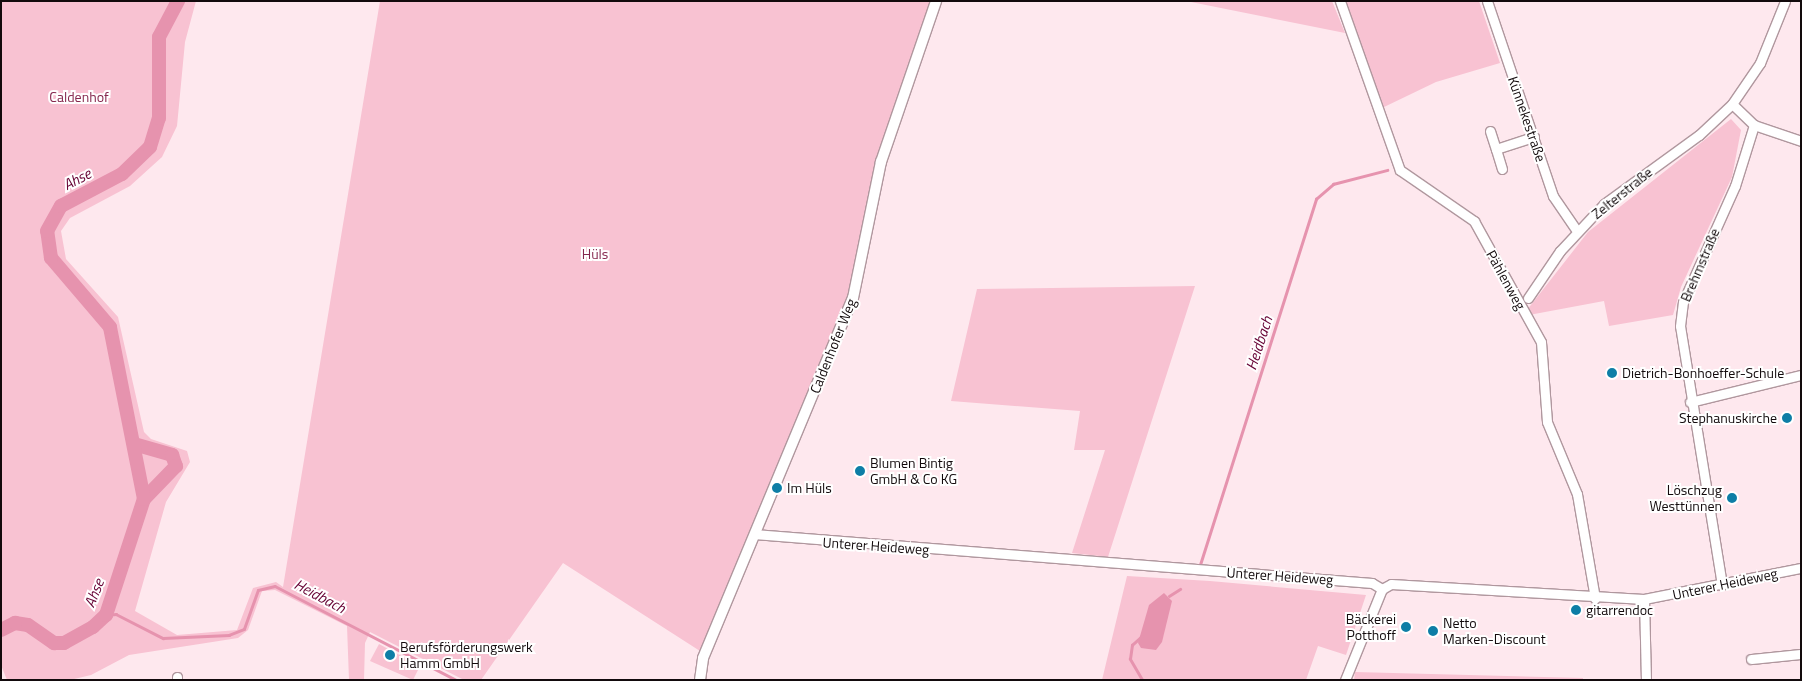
<!DOCTYPE html>
<html>
<head>
<meta charset="utf-8">
<style>
	body { margin:0 }
	#map { position:relative; width:1802px; height:681px; overflow:hidden; background:#fee8ee; font-family:"Titillium Web",sans-serif }
	div>[style] { position:absolute }
	.green>* { inset:0; background:#f8c2d2 }
	.water>* { inset:0; background:#e693ae }
	.stream>* { height:2.5px; margin:-1.25px; padding:0 1.25px; transform-origin:1.25px; border-radius:1.25px; background:#e693ae }
	.river>* { height:14px; margin:-7px; padding:0 7px; transform-origin:7px; border-radius:7px; background:#e693ae }
	.roads { filter:drop-shadow(1px 0 #b0979e) drop-shadow(-1px 0 #b0979e) drop-shadow(0 1px #b0979e) drop-shadow(0 -1px #b0979e) }
	.minor>* { height:9px; margin:-4.5px; padding:0 4.5px; transform-origin:4.5px; border-radius:4.5px; background:#fff }
	.major>* { height:10px; margin:-5px; padding:0 5px; transform-origin:5px; border-radius:5px; background:#fff }
	.dots>* { width:14px; height:14px; translate:-50% -50%; box-sizing:border-box; border:2px solid #fff; border-radius:50% }
	span { translate:-50% -50%; white-space:nowrap; text-align:center; line-height:1.15; -webkit-text-stroke:4px #fff; paint-order:stroke }
	.park-label { font-size:14px; color:#85264d }
	.street-label { font-size:14px; color:#120a0c }
	.poi-label { font-size:14px; color:#120a0c }
	.left { translate:0 -50%; text-align:left }
	.right { translate:-100% -50%; text-align:right }
	.water-label { font-size:15px; color:#650033; font-style:italic }
	.frame { position:absolute; inset:0; border:2px solid #120a0c; pointer-events:none }
</style>
</head>
<body>
<div id="map">
	<div class="green">
		<div style="clip-path:polygon(1px 1px,196px 1px,185px 42px,177px 126px,162px 157px,130px 186px,70px 218px,61px 231px,66px 259px,118px 317px,144px 432px,151px 439px,187px 451px,190px 462px,166px 502px,135px 611px,177px 635px,237px 630px,253px 588px,276px 582px,283px 587px,380px 1px,931px 1px,849px 295px,700px 651px,563px 563px,481px 680px,464px 680px,370px 632px,365px 643px,364px 680px,349px 680px,347px 626px,275px 590px,262px 591px,248px 630px,238px 638px,129px 655px,91px 675px,70px 680px,7px 680px,1px 665px)"></div>
		<div style="clip-path:polygon(1186px 1px,1332px 1px,1345px 33px)"></div>
		<div style="clip-path:polygon(1344px 1px,1479px 1px,1500px 63px,1436px 82px,1382px 108px)"></div>
		<div style="clip-path:polygon(1731px 119px,1741px 130px,1732px 177px,1681px 287px,1673px 315px,1609px 326px,1604px 301px,1529px 315px,1527px 310px,1588px 232px)"></div>
		<div style="clip-path:polygon(1195px 286px,1108px 557px,1072px 553px,1105px 450px,1074px 450px,1080px 411px,951px 401px,977px 289px)"></div>
		<div style="clip-path:polygon(1127px 576px,1210px 581px,1366px 595px,1346px 655px,1318px 646px,1306px 680px,1102px 680px)"></div>
		<div style="clip-path:polygon(379px 644px,420px 666px,413px 680px,370px 661px)"></div>
		<div style="clip-path:polygon(1355px 672px,1583px 678px,1583px 680px,1354px 680px)"></div>
	</div>
	<div class="water">
		<div style="clip-path:polygon(1164px 593px,1172px 601px,1162px 642px,1156px 650px,1141px 648px,1138px 643px,1149px 605px)"></div>
	</div>
	<div class="stream">
		<div style="left:1199px;top:568px;width:387px;rotate:-72.4deg"></div>
		<div style="left:1316px;top:199px;width:23px;rotate:-41deg"></div>
		<div style="left:1333px;top:184px;width:56px;rotate:-14.5deg"></div>
		<div style="left:1169px;top:596px;width:13px;rotate:-32deg"></div>
		<div style="left:106px;top:615px;width:10px;rotate:-6deg"></div>
		<div style="left:116px;top:614px;width:53px;rotate:27.1deg"></div>
		<div style="left:163px;top:638px;width:66px;rotate:-2.6deg"></div>
		<div style="left:229px;top:635px;width:16px;rotate:-22deg"></div>
		<div style="left:244px;top:629px;width:41px;rotate:-70.3deg"></div>
		<div style="left:258px;top:590px;width:17px;rotate:-13deg"></div>
		<div style="left:275px;top:586px;width:204px;rotate:27.4deg"></div>
		<div style="left:1142px;top:680px;width:24px;rotate:-120deg"></div>
		<div style="left:1130px;top:659px;width:14px;rotate:-82deg"></div>
		<div style="left:1132px;top:645px;width:13px;rotate:-42deg"></div>
	</div>
	<div class="river">
		<div style="left:134px;top:444px;width:40px;rotate:16deg"></div>
		<div style="left:172px;top:455px;width:12px;rotate:70deg"></div>
		<div style="left:176px;top:466px;width:46px;rotate:134.1deg"></div>
		<div style="left:1px;top:630px;width:16px;rotate:-27deg"></div>
		<div style="left:15px;top:623px;width:13px;rotate:9deg"></div>
		<div style="left:28px;top:625px;width:32px;rotate:35deg"></div>
		<div style="left:54px;top:643px;width:10px"></div>
		<div style="left:64px;top:643px;width:33px;rotate:-29deg"></div>
		<div style="left:93px;top:627px;width:18px;rotate:-43deg"></div>
		<div style="left:106px;top:615px;width:122px;rotate:-71.9deg"></div>
		<div style="left:144px;top:499px;width:175px;rotate:-101.2deg"></div>
		<div style="left:110px;top:327px;width:91px;rotate:-130.5deg"></div>
		<div style="left:51px;top:258px;width:27px;rotate:-98deg"></div>
		<div style="left:47px;top:231px;width:29px;rotate:-61deg"></div>
		<div style="left:61px;top:206px;width:69px;rotate:-27.7deg"></div>
		<div style="left:122px;top:174px;width:39px;rotate:-44deg"></div>
		<div style="left:150px;top:147px;width:30px;rotate:-73deg"></div>
		<div style="left:159px;top:118px;width:81px;rotate:-90deg"></div>
		<div style="left:159px;top:37px;width:41px;rotate:-62.2deg"></div>
	</div>
	<div class="roads">
		<div class="minor">
			<div style="left:1340px;top:1px;width:179px;rotate:70.5deg"></div>
			<div style="left:1400px;top:170px;width:90px;rotate:34.6deg"></div>
			<div style="left:1474px;top:221px;width:138px;rotate:61deg"></div>
			<div style="left:1541px;top:342px;width:80px;rotate:85.7deg"></div>
			<div style="left:1547px;top:422px;width:78px;rotate:67.4deg"></div>
			<div style="left:1577px;top:494px;width:106px;rotate:80.2deg"></div>
			<div style="left:1487px;top:1px;width:206px;rotate:71.3deg"></div>
			<div style="left:1553px;top:196px;width:42px;rotate:55.6deg"></div>
			<div style="left:1754px;top:125px;width:50px;rotate:18.8deg"></div>
			<div style="left:1490px;top:131px;width:19px;rotate:72deg"></div>
			<div style="left:1502px;top:169px;width:21px;rotate:-107deg"></div>
			<div style="left:1496px;top:149px;width:40px;rotate:-18deg"></div>
			<div style="left:1528px;top:298px;width:57px;rotate:-55.8deg"></div>
			<div style="left:1560px;top:251px;width:64px;rotate:-46.9deg"></div>
			<div style="left:1604px;top:204px;width:117px;rotate:-36deg"></div>
			<div style="left:1699px;top:135px;width:45px;rotate:-43.2deg"></div>
			<div style="left:1732px;top:104px;width:50px;rotate:-55.7deg"></div>
			<div style="left:1760px;top:63px;width:67px;rotate:-68deg"></div>
			<div style="left:1690px;top:402px;width:114px;rotate:-13.7deg"></div>
			<div style="left:754px;top:534px;width:620px;rotate:4.53deg"></div>
			<div style="left:1372px;top:583px;width:12px;rotate:31deg"></div>
			<div style="left:1722px;top:585px;width:262px;rotate:-99.2deg"></div>
			<div style="left:1680px;top:326px;width:24px;rotate:-83deg"></div>
			<div style="left:1683px;top:302px;width:127px;rotate:-65.9deg"></div>
			<div style="left:1735px;top:186px;width:64px;rotate:-72.7deg"></div>
			<div style="left:1754px;top:125px;width:30px;rotate:-136deg"></div>
			<div style="left:1382px;top:589px;width:10px;rotate:-29deg"></div>
			<div style="left:1391px;top:584px;width:253px;rotate:3.4deg"></div>
			<div style="left:1644px;top:599px;width:160px;rotate:-11.2deg"></div>
			<div style="left:1644px;top:599px;width:81px;rotate:88.6deg"></div>
			<div style="left:1751px;top:659px;width:50px;rotate:-5.7deg"></div>
			<div style="left:177px;top:677px;width:3px;rotate:90deg"></div>
			<div style="left:1345px;top:680px;width:98px;rotate:-67.9deg"></div>
		</div>
		<div class="major">
			<div style="left:700px;top:680px;width:22px;rotate:-82deg"></div>
			<div style="left:703px;top:658px;width:390px;rotate:-67.4deg"></div>
			<div style="left:853px;top:298px;width:139px;rotate:-78.4deg"></div>
			<div style="left:881px;top:162px;width:170px;rotate:-71.1deg"></div>
		</div>
	</div>
	<div class="dots">
		<div style="left:1612px;top:373px;background:#0e7ea6"></div>
		<div style="left:1787px;top:418px;background:#0e7ea6"></div>
		<div style="left:860px;top:471px;background:#0e7ea6"></div>
		<div style="left:777px;top:488px;background:#0e7ea6"></div>
		<div style="left:1732px;top:498px;background:#0e7ea6"></div>
		<div style="left:1576px;top:610px;background:#0e7ea6"></div>
		<div style="left:1406px;top:627px;background:#0e7ea6"></div>
		<div style="left:1433px;top:631px;background:#0e7ea6"></div>
		<div style="left:390px;top:655px;background:#0e7ea6"></div>
	</div>
	<div class="park-label">
		<span style="left:79px;top:97px">Caldenhof</span>
		<span style="left:595px;top:254px">Hüls</span>
	</div>
	<div class="street-label">
		<span style="left:1527px;top:119px;rotate:71deg">Künnekestraße</span>
		<span style="left:1622px;top:193px;rotate:-39deg">Zelterstraße</span>
		<span style="left:1700px;top:265px;rotate:-67deg">Brehmstraße</span>
		<span style="left:1506px;top:280px;rotate:61deg">Pählenweg</span>
		<span style="left:833px;top:346px;rotate:-68deg">Caldenhofer Weg</span>
		<span style="left:876px;top:546px;rotate:4deg">Unterer Heideweg</span>
		<span style="left:1280px;top:576px;rotate:4deg">Unterer Heideweg</span>
		<span style="left:1725px;top:584px;rotate:-12deg">Unterer Heideweg</span>
	</div>
	<div class="poi-label">
		<span class="left" style="left:1622px;top:373px">Dietrich-Bonhoeffer-Schule</span>
		<span class="right" style="left:1777px;top:418px">Stephanuskirche</span>
		<span class="left" style="left:870px;top:471px">Blumen Bintig<br>GmbH &amp; Co KG</span>
		<span class="left" style="left:787px;top:488px">Im Hüls</span>
		<span class="right" style="left:1722px;top:498px">Löschzug<br>Westtünnen</span>
		<span class="left" style="left:1586px;top:610px">gitarrendoc</span>
		<span class="right" style="left:1396px;top:627px">Bäckerei<br>Potthoff</span>
		<span class="left" style="left:1443px;top:631px">Netto<br>Marken-Discount</span>
		<span class="left" style="left:400px;top:655px">Berufsförderungswerk<br>Hamm GmbH</span>
	</div>
	<div class="water-label">
		<span style="left:77px;top:179px;rotate:-28deg">Ahse</span>
		<span style="left:1259px;top:343px;rotate:-72deg">Heidbach</span>
		<span style="left:94px;top:593px;rotate:-68deg">Ahse</span>
		<span style="left:320px;top:596px;rotate:28deg">Heidbach</span>
	</div>
	<div class="frame"></div>
</div>
</body>
</html>
